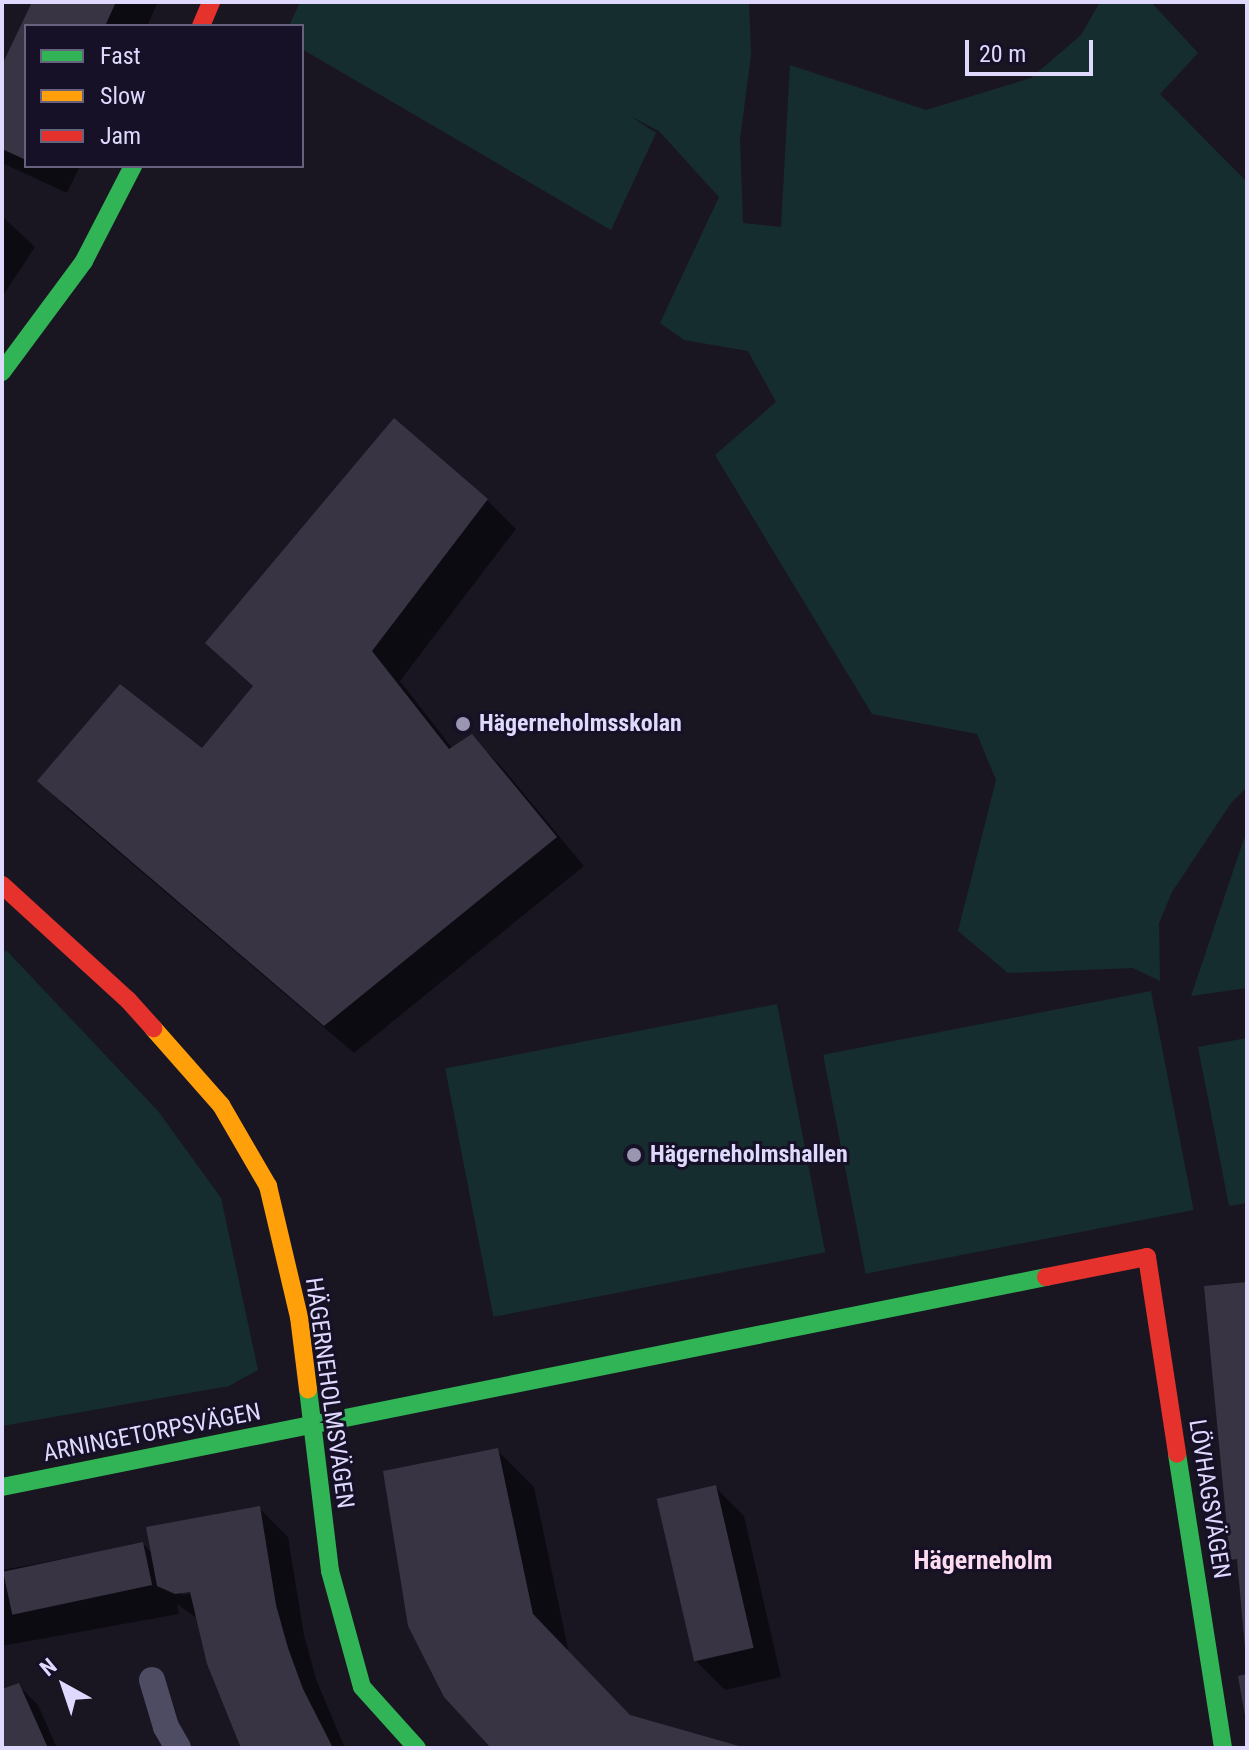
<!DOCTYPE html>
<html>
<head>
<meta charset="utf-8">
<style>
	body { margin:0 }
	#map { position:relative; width:1249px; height:1750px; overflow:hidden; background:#191622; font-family:"Roboto Condensed",sans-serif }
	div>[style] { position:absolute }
	.green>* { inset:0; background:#162d2f; transform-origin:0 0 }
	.shadow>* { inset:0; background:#0007 }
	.building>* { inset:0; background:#383444; transform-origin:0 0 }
	.lane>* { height:26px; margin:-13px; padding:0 13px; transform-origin:13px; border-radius:13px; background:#4e4c62 }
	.fast>* { height:18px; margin:-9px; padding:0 9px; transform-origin:9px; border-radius:9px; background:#30b455 }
	.slow>* { height:18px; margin:-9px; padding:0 9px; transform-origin:9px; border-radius:9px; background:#ff9f0a }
	.jam>* { height:18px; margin:-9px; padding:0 9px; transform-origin:9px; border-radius:9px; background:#e5322d }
	.dots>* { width:22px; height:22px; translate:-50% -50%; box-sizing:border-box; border:4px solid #161127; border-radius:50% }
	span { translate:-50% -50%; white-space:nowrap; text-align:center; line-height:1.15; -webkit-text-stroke:6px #161127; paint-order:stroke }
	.poi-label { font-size:24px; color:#dfdafd; font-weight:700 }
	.left { translate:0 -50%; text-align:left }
	.street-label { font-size:24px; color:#dfdafd }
	.neighbourhood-label { font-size:26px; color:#fddcf0; font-weight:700 }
	.frame { position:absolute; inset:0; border:4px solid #dfdafd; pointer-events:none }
	.legend { position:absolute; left:24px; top:24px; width:280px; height:144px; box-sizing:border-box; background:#161127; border:2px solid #66617d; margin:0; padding:10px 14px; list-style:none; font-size:24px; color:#dfdafd }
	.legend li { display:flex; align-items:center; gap:16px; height:40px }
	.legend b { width:40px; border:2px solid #66617d }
	.north { position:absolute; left:24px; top:1646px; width:80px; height:80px; -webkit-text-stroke:6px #161127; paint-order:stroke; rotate:320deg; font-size:22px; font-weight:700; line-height:32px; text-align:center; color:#dfdafd }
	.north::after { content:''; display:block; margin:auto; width:28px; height:36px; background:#dfdafd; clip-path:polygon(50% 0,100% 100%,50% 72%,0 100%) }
	.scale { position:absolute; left:965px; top:40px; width:128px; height:36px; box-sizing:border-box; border:4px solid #dfdafd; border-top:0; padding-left:10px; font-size:24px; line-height:28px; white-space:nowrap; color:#dfdafd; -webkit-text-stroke:6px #161127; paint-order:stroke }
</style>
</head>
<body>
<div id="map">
	<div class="green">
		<div style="clip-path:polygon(300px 2px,749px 2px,751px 55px,740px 139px,743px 223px,781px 227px,790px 65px,926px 110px,1031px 78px,1081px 35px,1100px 2px,1151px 2px,1198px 53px,1160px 94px,1247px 182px,1247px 787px,1231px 803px,1172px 892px,1159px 923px,1160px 981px,1133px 968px,1008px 973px,958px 931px,996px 780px,977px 734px,872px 714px,715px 455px,776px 402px,748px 351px,684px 340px,660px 323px,719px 197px,659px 131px,630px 116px,656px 133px,611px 230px,302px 49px,302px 26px,289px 26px)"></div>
		<div style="clip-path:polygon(1247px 830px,1247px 988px,1191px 996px)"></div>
		<div style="clip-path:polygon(6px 950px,158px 1111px,221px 1198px,258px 1370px,229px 1386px,2px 1426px,2px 954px)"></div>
		<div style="left:1151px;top:991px;width:223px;height:334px;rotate:79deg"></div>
		<div style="left:777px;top:1004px;width:253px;height:338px;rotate:79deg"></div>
		<div style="clip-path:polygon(1247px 1038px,1247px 1203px,1229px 1206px,1198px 1047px)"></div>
	</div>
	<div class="shadow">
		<div style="clip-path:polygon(34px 2px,158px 2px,147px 26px,26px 26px,26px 166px,80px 166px,67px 193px,2px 163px,2px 70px)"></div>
		<div style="clip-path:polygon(2px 216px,35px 247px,2px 297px)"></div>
		<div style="clip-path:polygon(487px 500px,516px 529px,400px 681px,453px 749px,472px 737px,501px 766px,584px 866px,354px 1053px,69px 810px,40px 781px,202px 751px,254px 687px)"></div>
		<div style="clip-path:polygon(497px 1450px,534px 1487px,569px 1653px,630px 1717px,742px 1748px,494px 1748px)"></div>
		<div style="clip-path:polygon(715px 1487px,744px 1516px,781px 1677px,725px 1690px,696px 1661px)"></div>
		<div style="clip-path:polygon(evenodd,259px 1508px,288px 1537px,304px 1635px,316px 1679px,345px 1748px,243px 1748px,209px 1664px,198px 1619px,177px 1604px,179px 1614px,2px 1646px,2px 1570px,143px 1544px,153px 1554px,259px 1508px,181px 1591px,200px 1592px,181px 1595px,181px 1591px)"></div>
		<div style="clip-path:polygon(18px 1685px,38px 1705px,57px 1748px,2px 1748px,2px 1692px)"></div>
	</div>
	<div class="building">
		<div style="clip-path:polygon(32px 2px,116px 2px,105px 26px,26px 26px,26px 160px,2px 149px,2px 65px)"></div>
		<div style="clip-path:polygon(394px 418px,488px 499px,372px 651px,449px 749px,472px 734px,557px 837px,324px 1026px,37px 781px,120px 684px,202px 748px,253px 686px,205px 643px)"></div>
		<div style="clip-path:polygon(1247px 1282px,1247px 1649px,1245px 1649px,1237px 1559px,1230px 1560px,1204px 1286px)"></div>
		<div style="clip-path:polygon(498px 1448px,533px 1614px,630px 1715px,746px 1748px,491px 1748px,444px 1697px,408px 1626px,383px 1471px)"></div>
		<div style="left:716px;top:1485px;width:167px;height:61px;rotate:77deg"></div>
		<div style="clip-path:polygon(260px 1506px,276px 1605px,288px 1648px,303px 1689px,332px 1746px,329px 1748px,241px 1748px,207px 1664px,190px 1592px,175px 1594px,157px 1586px,146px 1527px)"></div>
		<div style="left:143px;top:1542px;width:44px;height:143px;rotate:78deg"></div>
		<div style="clip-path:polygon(1247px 1674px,1247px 1716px,1245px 1716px,1238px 1676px)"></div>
		<div style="clip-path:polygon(19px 1683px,48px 1748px,2px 1748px,2px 1689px)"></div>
	</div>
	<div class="lane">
		<div style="left:152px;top:1680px;width:49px;rotate:73.4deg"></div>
		<div style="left:166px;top:1727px;width:24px;rotate:60deg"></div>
	</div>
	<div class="fast">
		<div style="left:2px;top:372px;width:138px;rotate:-53.5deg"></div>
		<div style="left:84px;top:261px;width:107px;rotate:-62.7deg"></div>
		<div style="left:308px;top:1389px;width:183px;rotate:83.1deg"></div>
		<div style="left:330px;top:1571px;width:120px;rotate:74.6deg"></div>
		<div style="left:362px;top:1687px;width:82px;rotate:48deg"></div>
		<div style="left:1177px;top:1454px;width:298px;rotate:81.1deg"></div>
		<div style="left:2px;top:1487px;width:1065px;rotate:-11.37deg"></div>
	</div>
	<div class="slow">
		<div style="left:153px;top:1028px;width:103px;rotate:48.6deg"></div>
		<div style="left:221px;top:1105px;width:94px;rotate:59.9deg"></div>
		<div style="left:268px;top:1186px;width:135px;rotate:76.7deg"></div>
		<div style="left:299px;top:1317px;width:73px;rotate:82.9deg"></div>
	</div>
	<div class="jam">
		<div style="left:201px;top:26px;width:26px;rotate:-67deg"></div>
		<div style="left:2px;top:885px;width:171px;rotate:42.4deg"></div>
		<div style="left:128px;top:1000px;width:38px;rotate:48deg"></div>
		<div style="left:1046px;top:1277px;width:103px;rotate:-11.2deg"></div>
		<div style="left:1147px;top:1257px;width:199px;rotate:81.3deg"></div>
	</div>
	<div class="dots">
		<div style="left:463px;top:724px;background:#9a95b0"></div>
		<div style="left:634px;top:1155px;background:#9a95b0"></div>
	</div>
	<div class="poi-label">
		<span class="left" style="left:479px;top:724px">Hägerneholmsskolan</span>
		<span class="left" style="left:650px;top:1155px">Hägerneholmshallen</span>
	</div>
	<div class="street-label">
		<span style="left:329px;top:1393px;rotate:82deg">HÄGERNEHOLMSVÄGEN</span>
		<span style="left:152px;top:1433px;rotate:-11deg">ARNINGETORPSVÄGEN</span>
		<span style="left:1209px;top:1499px;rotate:81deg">LÖVHAGSVÄGEN</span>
	</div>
	<div class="neighbourhood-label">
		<span style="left:983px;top:1561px">Hägerneholm</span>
	</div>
	<div class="frame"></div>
	<ul class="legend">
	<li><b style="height:10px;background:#30b455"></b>Fast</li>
	<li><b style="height:10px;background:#ff9f0a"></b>Slow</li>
	<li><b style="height:10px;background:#e5322d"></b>Jam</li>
	</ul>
	<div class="north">N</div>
	<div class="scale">20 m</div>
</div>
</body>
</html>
